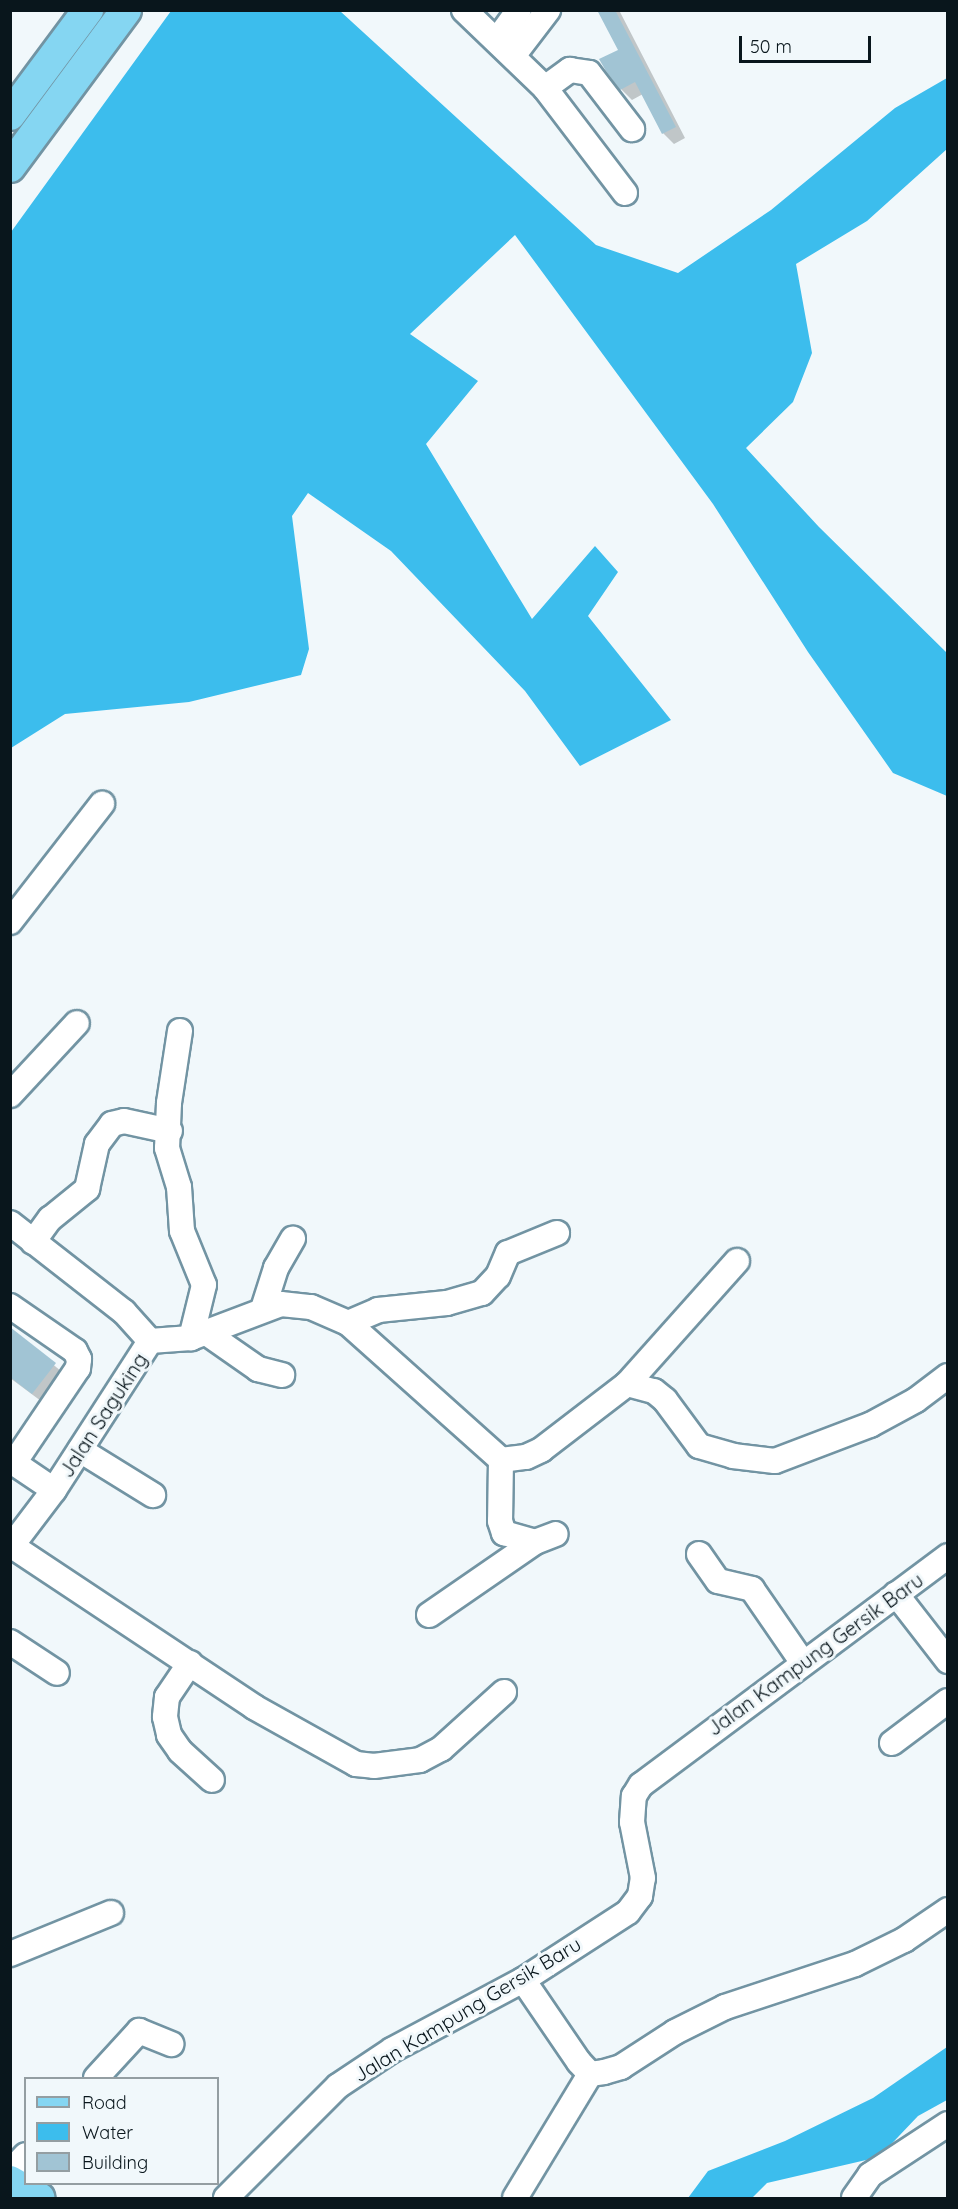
<!DOCTYPE html>
<html>
<head>
<meta charset="utf-8">
<style>
	body { margin:0 }
	#map { position:relative; width:958px; height:2209px; overflow:hidden; background:#f1f8fb; font-family:Quicksand,sans-serif }
	div>[style] { position:absolute }
	.water>* { inset:0; background:#3cbded }
	.shadow>* { inset:0; background:#0003 }
	.building>* { inset:0; background:#a1c4d4 }
	.roads { filter:drop-shadow(2px 0 #7294a3) drop-shadow(-2px 0 #7294a3) drop-shadow(0 2px #7294a3) drop-shadow(0 -2px #7294a3) }
	.minor>* { height:24px; margin:-12px; padding:0 12px; transform-origin:12px; border-radius:12px; background:#fff }
	.major>* { height:30px; margin:-15px; padding:0 15px; transform-origin:15px; border-radius:15px; background:#85d6f2 }
	span { translate:-50% -50%; white-space:nowrap; text-align:center; line-height:1.15; -webkit-text-stroke:6px #f1f8fb; paint-order:stroke }
	.street-label { font-size:20px; color:#09161c }
	.frame { position:absolute; inset:0; border:12px solid #09161c; pointer-events:none }
	.legend { position:absolute; left:24px; top:2077px; width:195px; height:108px; box-sizing:border-box; background:#f1f8fb; border:2px solid #949ea2; margin:0; padding:8px 10px; list-style:none; font-size:18px; color:#09161c }
	.legend li { display:flex; align-items:center; gap:12px; height:30px }
	.legend b { width:30px; border:2px solid #949ea2 }
	.scale { position:absolute; left:739px; top:36px; width:132px; height:27px; box-sizing:border-box; border:3px solid #09161c; border-top:0; padding-left:8px; font-size:18px; line-height:21px; white-space:nowrap; color:#09161c; -webkit-text-stroke:4px #f1f8fb; paint-order:stroke }
</style>
</head>
<body>
<div id="map">
	<div class="water">
		<div style="clip-path:polygon(171px 11px,340px 11px,596px 245px,678px 273px,771px 210px,895px 108px,947px 78px,947px 149px,867px 221px,796px 264px,812px 353px,793px 402px,746px 448px,819px 527px,947px 653px,947px 796px,893px 773px,808px 652px,713px 504px,515px 235px,410px 334px,478px 381px,426px 444px,532px 619px,595px 546px,618px 572px,588px 616px,671px 720px,580px 766px,525px 691px,391px 551px,308px 493px,292px 516px,309px 649px,301px 675px,189px 702px,65px 714px,11px 748px,11px 232px)"></div>
		<div style="clip-path:polygon(947px 2047px,947px 2100px,918px 2116px,879px 2157px,767px 2183px,752px 2198px,688px 2198px,708px 2171px,785px 2141px,873px 2098px)"></div>
	</div>
	<div class="shadow">
		<div style="clip-path:polygon(599px 10px,619px 10px,685px 138px,674px 144px,663px 133px,643px 94px,632px 100px,621px 89px,620px 50px)"></div>
		<div style="clip-path:polygon(10px 1329px,67px 1376px,45px 1404px,10px 1378px)"></div>
	</div>
	<div class="building">
		<div style="clip-path:polygon(597px 10px,615px 10px,676px 127px,662px 134px,635px 82px,620px 90px,606px 71px,599px 59px,618px 50px)"></div>
		<div style="clip-path:polygon(10px 1327px,56px 1363px,32px 1394px,10px 1377px)"></div>
	</div>
	<div class="roads">
		<div class="minor">
			<div style="left:464px;top:10px;width:112px;rotate:43.9deg"></div>
			<div style="left:545px;top:88px;width:31px;rotate:-36deg"></div>
			<div style="left:570px;top:70px;width:19px;rotate:9deg"></div>
			<div style="left:589px;top:73px;width:71px;rotate:52.5deg"></div>
			<div style="left:497px;top:40px;width:37px;rotate:-54deg"></div>
			<div style="left:513px;top:56px;width:58px;rotate:-52.7deg"></div>
			<div style="left:545px;top:88px;width:132px;rotate:52.7deg"></div>
			<div style="left:10px;top:922px;width:150px;rotate:-52.1deg"></div>
			<div style="left:180px;top:1031px;width:73px;rotate:98.7deg"></div>
			<div style="left:169px;top:1103px;width:45px;rotate:92.5deg"></div>
			<div style="left:167px;top:1148px;width:41px;rotate:72.9deg"></div>
			<div style="left:179px;top:1187px;width:44px;rotate:86.1deg"></div>
			<div style="left:182px;top:1231px;width:58px;rotate:67.8deg"></div>
			<div style="left:204px;top:1285px;width:55px;rotate:103.8deg"></div>
			<div style="left:10px;top:1095px;width:98px;rotate:-47.1deg"></div>
			<div style="left:10px;top:1223px;width:145px;rotate:38deg"></div>
			<div style="left:124px;top:1312px;width:39px;rotate:48deg"></div>
			<div style="left:33px;top:1242px;width:29px;rotate:-54deg"></div>
			<div style="left:50px;top:1219px;width:48px;rotate:-39deg"></div>
			<div style="left:87px;top:1189px;width:46px;rotate:-77.5deg"></div>
			<div style="left:97px;top:1144px;width:25px;rotate:-53deg"></div>
			<div style="left:112px;top:1124px;width:12px;rotate:-14deg"></div>
			<div style="left:124px;top:1121px;width:47px;rotate:12.3deg"></div>
			<div style="left:10px;top:1306px;width:79px;rotate:34.7deg"></div>
			<div style="left:75px;top:1351px;width:9px;rotate:63deg"></div>
			<div style="left:79px;top:1359px;width:9px;rotate:96deg"></div>
			<div style="left:78px;top:1368px;width:115px;rotate:124deg"></div>
			<div style="left:14px;top:1463px;width:48px;rotate:34deg"></div>
			<div style="left:263px;top:1309px;width:43px;rotate:-72.4deg"></div>
			<div style="left:276px;top:1268px;width:34px;rotate:-60deg"></div>
			<div style="left:348px;top:1323px;width:33px;rotate:-23deg"></div>
			<div style="left:378px;top:1310px;width:69px;rotate:-5.8deg"></div>
			<div style="left:447px;top:1303px;width:36px;rotate:-16deg"></div>
			<div style="left:482px;top:1293px;width:23px;rotate:-47deg"></div>
			<div style="left:498px;top:1276px;width:25px;rotate:-67deg"></div>
			<div style="left:508px;top:1253px;width:53px;rotate:-22.2deg"></div>
			<div style="left:205px;top:1332px;width:65px;rotate:34.9deg"></div>
			<div style="left:258px;top:1369px;width:25px;rotate:14deg"></div>
			<div style="left:150px;top:1341px;width:41px;rotate:-4.2deg"></div>
			<div style="left:191px;top:1338px;width:96px;rotate:-20.7deg"></div>
			<div style="left:281px;top:1304px;width:30px;rotate:6deg"></div>
			<div style="left:311px;top:1307px;width:40px;rotate:23.4deg"></div>
			<div style="left:348px;top:1323px;width:205px;rotate:41.8deg"></div>
			<div style="left:501px;top:1460px;width:25px;rotate:-7deg"></div>
			<div style="left:526px;top:1457px;width:17px;rotate:-25deg"></div>
			<div style="left:541px;top:1450px;width:108px;rotate:-37.5deg"></div>
			<div style="left:627px;top:1384px;width:28px;rotate:15deg"></div>
			<div style="left:654px;top:1391px;width:14px;rotate:39deg"></div>
			<div style="left:665px;top:1400px;width:57px;rotate:53.5deg"></div>
			<div style="left:699px;top:1446px;width:35px;rotate:16deg"></div>
			<div style="left:733px;top:1456px;width:42px;rotate:6.8deg"></div>
			<div style="left:775px;top:1461px;width:102px;rotate:-20.8deg"></div>
			<div style="left:870px;top:1425px;width:52px;rotate:-28.5deg"></div>
			<div style="left:916px;top:1400px;width:40px;rotate:-37deg"></div>
			<div style="left:627px;top:1384px;width:165px;rotate:-48.2deg"></div>
			<div style="left:80px;top:1450px;width:86px;rotate:31.7deg"></div>
			<div style="left:501px;top:1460px;width:61px;rotate:90.9deg"></div>
			<div style="left:500px;top:1521px;width:13px;rotate:72deg"></div>
			<div style="left:504px;top:1533px;width:32px;rotate:16deg"></div>
			<div style="left:535px;top:1542px;width:22px;rotate:-21deg"></div>
			<div style="left:12px;top:1546px;width:291px;rotate:33.6deg"></div>
			<div style="left:254px;top:1707px;width:117px;rotate:29.2deg"></div>
			<div style="left:356px;top:1764px;width:18px;rotate:6deg"></div>
			<div style="left:374px;top:1766px;width:46px;rotate:-7.4deg"></div>
			<div style="left:420px;top:1760px;width:24px;rotate:-28deg"></div>
			<div style="left:441px;top:1749px;width:85px;rotate:-42.1deg"></div>
			<div style="left:10px;top:1548px;width:73px;rotate:-52.8deg"></div>
			<div style="left:54px;top:1490px;width:177px;rotate:-57.2deg"></div>
			<div style="left:699px;top:1554px;width:33px;rotate:55deg"></div>
			<div style="left:718px;top:1581px;width:35px;rotate:13deg"></div>
			<div style="left:752px;top:1589px;width:90px;rotate:55.4deg"></div>
			<div style="left:896px;top:1594px;width:85px;rotate:52.2deg"></div>
			<div style="left:429px;top:1615px;width:129px;rotate:-34.6deg"></div>
			<div style="left:10px;top:1642px;width:56px;rotate:33.4deg"></div>
			<div style="left:190px;top:1663px;width:41px;rotate:124.1deg"></div>
			<div style="left:167px;top:1697px;width:20px;rotate:96deg"></div>
			<div style="left:165px;top:1717px;width:18px;rotate:77deg"></div>
			<div style="left:169px;top:1735px;width:19px;rotate:55deg"></div>
			<div style="left:180px;top:1751px;width:43px;rotate:42.2deg"></div>
			<div style="left:892px;top:1743px;width:70px;rotate:-36.9deg"></div>
			<div style="left:10px;top:1954px;width:109px;rotate:-22.1deg"></div>
			<div style="left:523px;top:1980px;width:99px;rotate:55.7deg"></div>
			<div style="left:579px;top:2062px;width:16px;rotate:47deg"></div>
			<div style="left:590px;top:2074px;width:14px;rotate:-8deg"></div>
			<div style="left:604px;top:2072px;width:18px;rotate:-16deg"></div>
			<div style="left:621px;top:2067px;width:64px;rotate:-32.9deg"></div>
			<div style="left:675px;top:2032px;width:56px;rotate:-26.6deg"></div>
			<div style="left:725px;top:2007px;width:137px;rotate:-18.3deg"></div>
			<div style="left:855px;top:1964px;width:55px;rotate:-26.1deg"></div>
			<div style="left:904px;top:1940px;width:53px;rotate:-34.3deg"></div>
			<div style="left:96px;top:2078px;width:64px;rotate:-47.5deg"></div>
			<div style="left:139px;top:2031px;width:35px;rotate:22deg"></div>
			<div style="left:10px;top:2172px;width:23px;rotate:-47deg"></div>
			<div style="left:226px;top:2198px;width:158px;rotate:-45deg"></div>
			<div style="left:338px;top:2086px;width:65px;rotate:-33.7deg"></div>
			<div style="left:392px;top:2050px;width:149px;rotate:-28.1deg"></div>
			<div style="left:523px;top:1980px;width:125px;rotate:-32.9deg"></div>
			<div style="left:628px;top:1912px;width:20px;rotate:-53deg"></div>
			<div style="left:640px;top:1896px;width:18px;rotate:-81deg"></div>
			<div style="left:643px;top:1878px;width:57px;rotate:-101.1deg"></div>
			<div style="left:632px;top:1822px;width:26px;rotate:-86deg"></div>
			<div style="left:634px;top:1796px;width:13px;rotate:-58deg"></div>
			<div style="left:641px;top:1785px;width:383px;rotate:-36.7deg"></div>
			<div style="left:515px;top:2198px;width:145px;rotate:-58.8deg"></div>
			<div style="left:854px;top:2198px;width:28px;rotate:-55deg"></div>
			<div style="left:870px;top:2175px;width:93px;rotate:-33.2deg"></div>
		</div>
		<div class="major">
			<div style="left:10px;top:115px;width:131px;rotate:-53.4deg"></div>
			<div style="left:10px;top:167px;width:195px;rotate:-53.5deg"></div>
			<div style="left:10px;top:2181px;width:34px;rotate:30deg"></div>
		</div>
	</div>
	<div class="street-label">
		<span style="left:103px;top:1415px;rotate:-57deg">Jalan Saguking</span>
		<span style="left:815px;top:1654px;rotate:-36deg">Jalan Kampung Gersik Baru</span>
		<span style="left:467px;top:2009px;rotate:-31deg">Jalan Kampung Gersik Baru</span>
	</div>
	<div class="frame"></div>
	<ul class="legend">
	<li><b style="height:8px;background:#85d6f2"></b>Road</li>
	<li><b style="height:16px;background:#3cbded"></b>Water</li>
	<li><b style="height:16px;background:#a1c4d4"></b>Building</li>
	</ul>
	<div class="scale">50 m</div>
</div>
</body>
</html>
